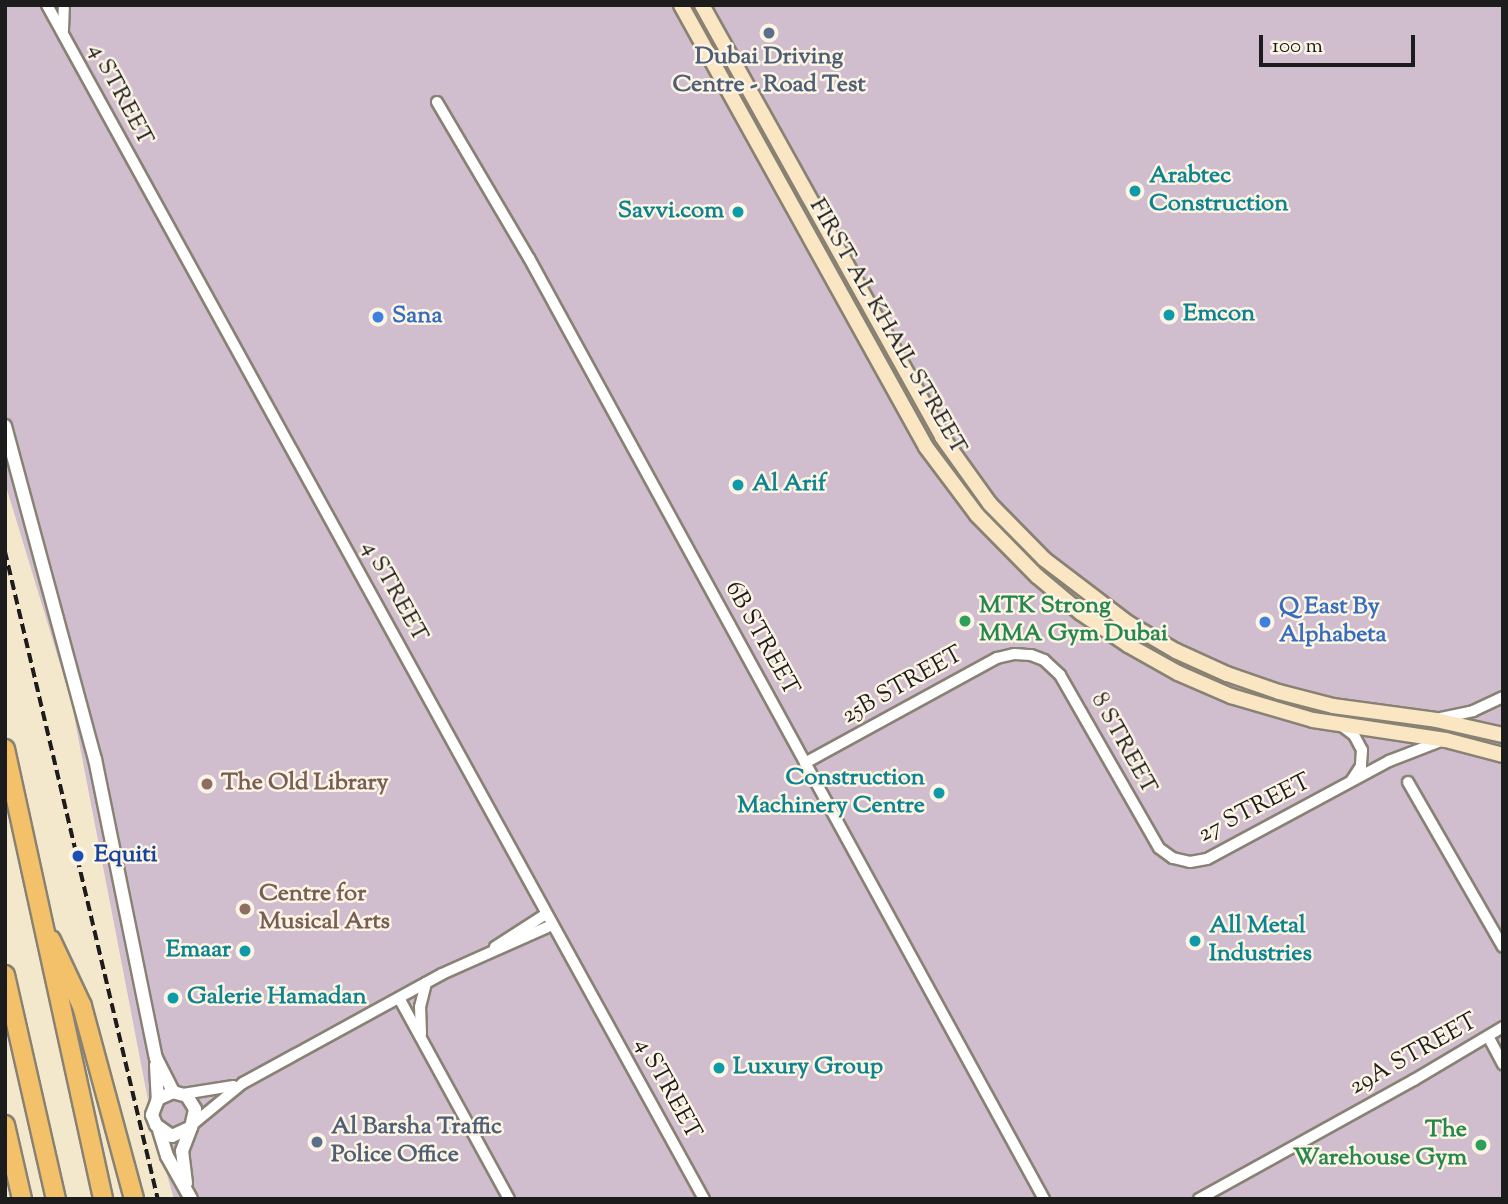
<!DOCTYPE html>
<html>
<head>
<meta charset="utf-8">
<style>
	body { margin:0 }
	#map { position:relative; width:1508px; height:1204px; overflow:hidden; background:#f3e7cc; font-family:"Sorts Mill Goudy",serif }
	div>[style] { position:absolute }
	.industrial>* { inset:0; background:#d0bdcd }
	.roads { filter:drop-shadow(2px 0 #888274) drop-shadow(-2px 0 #888274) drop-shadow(0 2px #888274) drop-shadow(0 -2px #888274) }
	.minor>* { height:10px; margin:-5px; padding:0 5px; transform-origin:5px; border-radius:5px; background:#fff }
	.tertiary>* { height:12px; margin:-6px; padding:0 6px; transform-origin:6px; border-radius:6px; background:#fff }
	.secondary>* { height:14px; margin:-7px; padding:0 7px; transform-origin:7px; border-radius:7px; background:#fbe6c4 }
	.motorway>* { height:18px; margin:-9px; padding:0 9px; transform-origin:9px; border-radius:9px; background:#f4c16b }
	.rail>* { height:3.5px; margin-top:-1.75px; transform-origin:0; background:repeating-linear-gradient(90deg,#1c1c1c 0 10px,transparent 0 15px) }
	.dots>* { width:19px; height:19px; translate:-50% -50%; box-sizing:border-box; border:4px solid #fcf5e5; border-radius:50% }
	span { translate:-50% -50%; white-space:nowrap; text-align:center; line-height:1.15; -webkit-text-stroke:5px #fcf5e5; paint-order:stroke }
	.service-label { font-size:24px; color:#4e5e75; font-weight:700 }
	.left { translate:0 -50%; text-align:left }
	.street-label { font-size:24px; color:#1c1c1c }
	.culture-label { font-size:24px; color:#0d838f; font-weight:700 }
	.right { translate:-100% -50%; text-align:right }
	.shop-label { font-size:24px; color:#366cbe; font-weight:700 }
	.leisure-label { font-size:24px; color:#27864d; font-weight:700 }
	.education-label { font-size:24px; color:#785e54; font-weight:700 }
	.transit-label { font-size:24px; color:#164399; font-weight:700 }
	.frame { position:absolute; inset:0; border:7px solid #1c1c1c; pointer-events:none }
	.scale { position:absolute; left:1259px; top:35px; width:156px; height:32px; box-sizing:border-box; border:4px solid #1c1c1c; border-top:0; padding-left:9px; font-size:21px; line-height:24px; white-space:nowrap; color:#1c1c1c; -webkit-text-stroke:5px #fcf5e5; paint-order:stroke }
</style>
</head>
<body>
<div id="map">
	<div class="industrial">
		<div style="clip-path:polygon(5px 5px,1503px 5px,1503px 1199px,174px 1199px,153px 1126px,71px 700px,5px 483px)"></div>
	</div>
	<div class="roads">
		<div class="minor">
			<div style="left:47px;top:5px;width:1363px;rotate:61.18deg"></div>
			<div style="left:63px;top:30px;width:25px;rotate:-88deg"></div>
			<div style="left:437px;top:102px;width:181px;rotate:59.5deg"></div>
			<div style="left:529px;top:258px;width:1073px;rotate:61.31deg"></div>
			<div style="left:1441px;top:718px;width:33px;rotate:-12deg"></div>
			<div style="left:1473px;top:711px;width:33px;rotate:-25deg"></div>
			<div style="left:1342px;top:726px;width:15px;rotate:37deg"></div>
			<div style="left:1354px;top:735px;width:17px;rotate:62deg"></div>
			<div style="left:1362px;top:750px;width:16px;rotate:94deg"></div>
			<div style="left:1361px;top:766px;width:17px;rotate:123deg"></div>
			<div style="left:805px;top:763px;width:219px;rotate:-28.7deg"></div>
			<div style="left:997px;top:658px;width:18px;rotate:-13deg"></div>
			<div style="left:1015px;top:654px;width:16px;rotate:4deg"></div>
			<div style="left:1031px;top:655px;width:14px;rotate:21deg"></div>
			<div style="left:1044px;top:660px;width:22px;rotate:43deg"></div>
			<div style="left:1060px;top:675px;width:199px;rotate:60.2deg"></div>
			<div style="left:1159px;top:848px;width:17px;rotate:36deg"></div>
			<div style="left:1173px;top:858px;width:17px;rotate:13deg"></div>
			<div style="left:1190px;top:862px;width:17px;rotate:-10deg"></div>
			<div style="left:1207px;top:859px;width:207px;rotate:-28.3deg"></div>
			<div style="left:1389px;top:761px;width:56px;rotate:-21deg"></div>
			<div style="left:1408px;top:782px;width:190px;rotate:60.1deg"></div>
			<div style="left:495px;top:947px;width:61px;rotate:-32.9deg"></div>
			<div style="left:399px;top:998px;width:229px;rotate:61.3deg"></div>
			<div style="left:421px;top:1034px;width:27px;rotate:-92deg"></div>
			<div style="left:420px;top:1007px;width:25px;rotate:-76deg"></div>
			<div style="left:1489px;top:1038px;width:30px;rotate:62deg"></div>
			<div style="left:183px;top:1094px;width:51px;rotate:-9.1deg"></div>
			<div style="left:193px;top:1124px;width:65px;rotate:-39.4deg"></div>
			<div style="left:243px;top:1083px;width:227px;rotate:-28.7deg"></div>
			<div style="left:442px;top:974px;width:120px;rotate:-24deg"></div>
			<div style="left:1199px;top:1199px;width:246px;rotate:-29deg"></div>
			<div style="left:1414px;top:1080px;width:104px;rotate:-30.8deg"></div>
		</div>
		<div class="tertiary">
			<div style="left:5px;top:426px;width:345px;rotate:74.9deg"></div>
			<div style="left:95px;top:759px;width:305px;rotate:78.5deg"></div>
			<div style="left:156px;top:1058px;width:38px;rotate:63deg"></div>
			<div style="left:156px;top:1065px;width:34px;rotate:87deg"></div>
			<div style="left:158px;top:1099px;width:17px;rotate:111deg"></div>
			<div style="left:152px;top:1115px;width:11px;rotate:68deg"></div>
			<div style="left:156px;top:1125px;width:19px;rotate:35deg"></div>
			<div style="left:172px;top:1136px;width:21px;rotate:-25deg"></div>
			<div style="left:191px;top:1127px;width:18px;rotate:-77deg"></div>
			<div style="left:195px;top:1109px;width:15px;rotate:-122deg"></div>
			<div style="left:187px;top:1096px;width:15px;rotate:-164deg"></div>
			<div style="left:173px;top:1092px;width:17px;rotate:155deg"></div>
			<div style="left:159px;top:1130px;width:27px;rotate:73deg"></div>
			<div style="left:167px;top:1156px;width:49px;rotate:60.8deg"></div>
			<div style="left:186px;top:1183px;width:32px;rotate:-97deg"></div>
			<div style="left:182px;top:1151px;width:26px;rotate:-69deg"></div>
		</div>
		<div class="secondary">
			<div style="left:681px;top:5px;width:505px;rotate:61deg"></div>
			<div style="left:926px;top:447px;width:85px;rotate:53.1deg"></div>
			<div style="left:977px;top:515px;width:86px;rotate:45.5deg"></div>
			<div style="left:1037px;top:576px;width:57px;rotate:40.1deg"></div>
			<div style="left:1081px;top:613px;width:57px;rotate:34.2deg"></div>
			<div style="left:1128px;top:645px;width:57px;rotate:29.2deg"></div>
			<div style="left:1178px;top:673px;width:58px;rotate:23.5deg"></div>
			<div style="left:1231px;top:696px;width:85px;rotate:16.3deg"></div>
			<div style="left:1313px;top:720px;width:134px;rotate:8.6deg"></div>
			<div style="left:1446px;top:740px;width:59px;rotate:14.7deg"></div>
			<div style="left:702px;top:5px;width:494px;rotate:60.9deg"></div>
			<div style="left:942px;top:437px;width:82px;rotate:54.4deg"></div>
			<div style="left:990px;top:504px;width:77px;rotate:45.5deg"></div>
			<div style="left:1044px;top:559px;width:106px;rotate:37.3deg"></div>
			<div style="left:1128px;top:623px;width:56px;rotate:30.3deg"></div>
			<div style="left:1176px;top:651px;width:56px;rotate:24.3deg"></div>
			<div style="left:1227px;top:674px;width:55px;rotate:19.1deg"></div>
			<div style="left:1279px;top:692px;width:56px;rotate:14.5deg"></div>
			<div style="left:1333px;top:706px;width:104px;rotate:7.7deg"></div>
			<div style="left:1436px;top:720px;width:69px;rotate:12.6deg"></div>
		</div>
		<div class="motorway">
			<div style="left:5px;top:749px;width:461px;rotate:77.7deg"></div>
			<div style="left:51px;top:940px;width:73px;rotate:64.8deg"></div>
			<div style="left:82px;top:1006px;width:200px;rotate:74.9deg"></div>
			<div style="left:5px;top:975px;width:230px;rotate:77.2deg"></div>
			<div style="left:5px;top:1125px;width:76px;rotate:77.1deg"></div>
		</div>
	</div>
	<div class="rail">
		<div style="left:5px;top:551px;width:666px;rotate:76.72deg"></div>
	</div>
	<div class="dots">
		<div style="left:769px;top:33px;background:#5c6f8a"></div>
		<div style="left:1135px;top:191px;background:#0f9aa8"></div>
		<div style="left:738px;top:212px;background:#0f9aa8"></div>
		<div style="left:1169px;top:315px;background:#0f9aa8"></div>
		<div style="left:378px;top:317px;background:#3f7fe0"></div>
		<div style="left:738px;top:485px;background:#0f9aa8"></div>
		<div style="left:965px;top:621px;background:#2e9e5b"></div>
		<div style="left:1265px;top:622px;background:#3f7fe0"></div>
		<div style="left:207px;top:784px;background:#8d6e63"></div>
		<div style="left:939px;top:793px;background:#0f9aa8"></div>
		<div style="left:78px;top:856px;background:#1a4fb4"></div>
		<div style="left:245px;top:909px;background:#8d6e63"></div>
		<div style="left:1195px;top:941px;background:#0f9aa8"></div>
		<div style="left:245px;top:951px;background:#0f9aa8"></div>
		<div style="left:173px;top:998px;background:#0f9aa8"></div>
		<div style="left:719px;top:1068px;background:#0f9aa8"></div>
		<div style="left:317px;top:1142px;background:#5c6f8a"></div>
		<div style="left:1481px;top:1145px;background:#2e9e5b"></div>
	</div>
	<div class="service-label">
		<span style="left:769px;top:72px">Dubai Driving<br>Centre - Road Test</span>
		<span class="left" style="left:331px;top:1142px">Al Barsha Traffic<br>Police Office</span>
	</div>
	<div class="street-label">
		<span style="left:120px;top:95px;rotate:62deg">4 STREET</span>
		<span style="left:887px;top:327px;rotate:60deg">FIRST AL KHAIL STREET</span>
		<span style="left:394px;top:592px;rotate:61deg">4 STREET</span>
		<span style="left:761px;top:639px;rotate:61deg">6B STREET</span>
		<span style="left:903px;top:686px;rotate:-29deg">25B STREET</span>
		<span style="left:1123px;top:744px;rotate:61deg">8 STREET</span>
		<span style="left:1255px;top:809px;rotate:-27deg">27 STREET</span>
		<span style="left:1414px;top:1055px;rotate:-29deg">29A STREET</span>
		<span style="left:667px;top:1089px;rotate:61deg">4 STREET</span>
	</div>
	<div class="culture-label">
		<span class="left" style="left:1149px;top:191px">Arabtec<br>Construction</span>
		<span class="right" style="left:724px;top:212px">Savvi.com</span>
		<span class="left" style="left:1183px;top:315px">Emcon</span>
		<span class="left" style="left:752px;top:485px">Al Arif</span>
		<span class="right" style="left:925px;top:793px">Construction<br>Machinery Centre</span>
		<span class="left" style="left:1209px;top:941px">All Metal<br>Industries</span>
		<span class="right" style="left:231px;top:951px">Emaar</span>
		<span class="left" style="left:187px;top:998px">Galerie Hamadan</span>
		<span class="left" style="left:733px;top:1068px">Luxury Group</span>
	</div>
	<div class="shop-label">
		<span class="left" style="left:392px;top:317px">Sana</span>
		<span class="left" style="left:1279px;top:622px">Q East By<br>Alphabeta</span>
	</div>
	<div class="leisure-label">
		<span class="left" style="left:979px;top:621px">MTK Strong<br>MMA Gym Dubai</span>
		<span class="right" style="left:1467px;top:1145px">The<br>Warehouse Gym</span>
	</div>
	<div class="education-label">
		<span class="left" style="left:221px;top:784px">The Old Library</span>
		<span class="left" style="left:259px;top:909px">Centre for<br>Musical Arts</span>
	</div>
	<div class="transit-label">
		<span class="left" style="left:94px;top:856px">Equiti</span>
	</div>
	<div class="frame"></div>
	<div class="scale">100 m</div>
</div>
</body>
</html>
